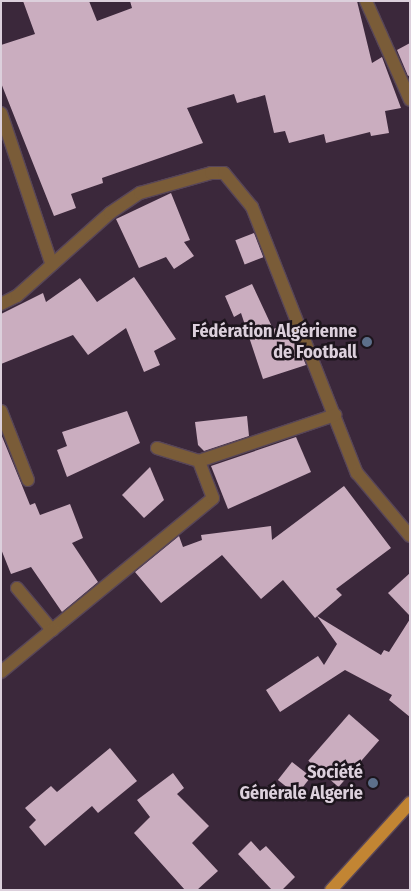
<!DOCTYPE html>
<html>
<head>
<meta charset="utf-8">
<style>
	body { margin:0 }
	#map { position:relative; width:411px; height:891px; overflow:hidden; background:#3b283b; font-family:"Fira Sans Condensed",sans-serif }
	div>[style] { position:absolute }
	.building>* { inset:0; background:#caadbf; transform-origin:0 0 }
	.roads { filter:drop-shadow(1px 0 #584658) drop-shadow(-1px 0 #584658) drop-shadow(0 1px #584658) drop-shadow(0 -1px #584658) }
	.minor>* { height:12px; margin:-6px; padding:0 6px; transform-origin:6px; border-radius:6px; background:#7a5c38 }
	.major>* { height:12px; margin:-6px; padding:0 6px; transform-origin:6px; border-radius:6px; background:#c28533 }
	.dots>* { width:14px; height:14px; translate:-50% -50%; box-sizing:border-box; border:2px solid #1d151d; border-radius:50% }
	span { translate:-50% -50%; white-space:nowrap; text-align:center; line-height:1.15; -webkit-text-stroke:5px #1d151d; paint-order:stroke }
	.poi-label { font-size:18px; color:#dcd0dc; font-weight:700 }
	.right { translate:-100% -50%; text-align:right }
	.frame { position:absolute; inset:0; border:2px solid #dcd0dc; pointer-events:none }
</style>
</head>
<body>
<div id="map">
	<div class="building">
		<div style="clip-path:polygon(23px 1px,89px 1px,97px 21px,132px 8px,130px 1px,357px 1px,372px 63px,382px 57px,401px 108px,385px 111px,389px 133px,371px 136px,370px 132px,326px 143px,324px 134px,289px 143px,285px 131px,274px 133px,265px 95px,237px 103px,234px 94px,187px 108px,203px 143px,102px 178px,103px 183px,71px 194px,76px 208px,54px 216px,1px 83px,1px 45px,35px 34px)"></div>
		<div style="clip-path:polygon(410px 43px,410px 75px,408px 76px,397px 50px)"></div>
		<div style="clip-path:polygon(171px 193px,190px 240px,184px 242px,194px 256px,174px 269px,166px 257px,139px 268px,116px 219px)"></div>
		<div style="left:254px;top:233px;width:26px;height:20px;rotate:69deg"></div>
		<div style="clip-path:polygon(134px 277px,176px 339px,154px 351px,160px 365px,144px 372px,126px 328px,88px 355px,73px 335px,1px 364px,1px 314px,43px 293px,46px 302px,80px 278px,97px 302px)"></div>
		<div style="clip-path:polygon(252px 284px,273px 329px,289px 324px,306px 365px,263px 379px,241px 313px,234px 317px,225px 296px)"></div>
		<div style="clip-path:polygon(127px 411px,140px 443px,67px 477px,57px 450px,67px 446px,62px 432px)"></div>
		<div style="clip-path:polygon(247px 416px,249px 436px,204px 451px,198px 445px,195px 422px)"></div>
		<div style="clip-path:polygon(1px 434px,30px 505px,35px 503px,40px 515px,70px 504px,83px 538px,72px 543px,98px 582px,62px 612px,31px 567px,11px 574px,1px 549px)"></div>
		<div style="clip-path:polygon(296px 437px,311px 472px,228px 509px,211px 466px)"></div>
		<div style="clip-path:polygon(150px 467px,164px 500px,144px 518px,122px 495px)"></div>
		<div style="clip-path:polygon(344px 486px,391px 548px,336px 589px,342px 595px,315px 618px,283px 580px,261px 599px,222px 555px,161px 603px,135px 572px,179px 536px,183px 547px,202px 540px,201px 535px,271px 526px,272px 540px)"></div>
		<div style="clip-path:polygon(410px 573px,410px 616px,388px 593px)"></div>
		<div style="clip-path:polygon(317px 616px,381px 655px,384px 650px,389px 652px,410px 619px,410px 717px,389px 700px,392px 695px,345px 670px,280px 712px,266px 690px,318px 656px,324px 665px,337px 644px)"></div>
		<div style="left:349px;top:714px;width:40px;height:62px;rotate:41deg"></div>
		<div style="clip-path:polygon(110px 748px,137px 781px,98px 813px,92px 806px,45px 846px,29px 827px,36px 820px,25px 808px,51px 786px,57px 792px)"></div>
		<div style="left:292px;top:762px;width:24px;height:23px;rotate:38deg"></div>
		<div style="clip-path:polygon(173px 773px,184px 788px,177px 794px,209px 826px,192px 843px,218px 871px,197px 890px,185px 890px,134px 833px,150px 817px,137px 800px)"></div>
		<div style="clip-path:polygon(251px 841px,260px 851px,266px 846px,295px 877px,282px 890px,272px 890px,238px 854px)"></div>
	</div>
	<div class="roads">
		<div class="minor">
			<div style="left:366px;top:1px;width:108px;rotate:66deg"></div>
			<div style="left:1px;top:113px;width:160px;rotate:71.5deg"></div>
			<div style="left:1px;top:304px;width:18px;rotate:-27deg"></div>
			<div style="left:17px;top:296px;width:125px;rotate:-41.7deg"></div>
			<div style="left:110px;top:213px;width:36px;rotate:-34deg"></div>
			<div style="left:140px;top:193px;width:74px;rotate:-15.7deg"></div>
			<div style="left:211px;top:173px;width:13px"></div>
			<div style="left:224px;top:173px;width:44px;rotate:50.5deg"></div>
			<div style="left:252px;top:207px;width:286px;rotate:68.5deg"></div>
			<div style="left:357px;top:473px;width:82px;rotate:49.9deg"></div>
			<div style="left:1px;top:411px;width:74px;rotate:68.6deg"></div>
			<div style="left:157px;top:448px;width:44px;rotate:17.2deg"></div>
			<div style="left:199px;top:461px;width:144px;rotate:-18.7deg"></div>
			<div style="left:17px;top:588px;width:55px;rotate:50.2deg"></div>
			<div style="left:52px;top:630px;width:208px;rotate:-39.3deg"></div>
			<div style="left:213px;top:498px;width:40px;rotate:-111deg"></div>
			<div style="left:1px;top:672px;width:66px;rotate:-39.5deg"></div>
		</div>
		<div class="major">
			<div style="left:331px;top:890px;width:118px;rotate:-47.8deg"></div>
		</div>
	</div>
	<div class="dots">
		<div style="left:367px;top:342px;background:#5c6f8a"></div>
		<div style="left:373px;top:783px;background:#5c6f8a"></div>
	</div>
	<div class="poi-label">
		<span class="right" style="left:357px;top:342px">Fédération Algérienne<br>de Football</span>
		<span class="right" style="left:363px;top:783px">Société<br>Générale Algerie</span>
	</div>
	<div class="frame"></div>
</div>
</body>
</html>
